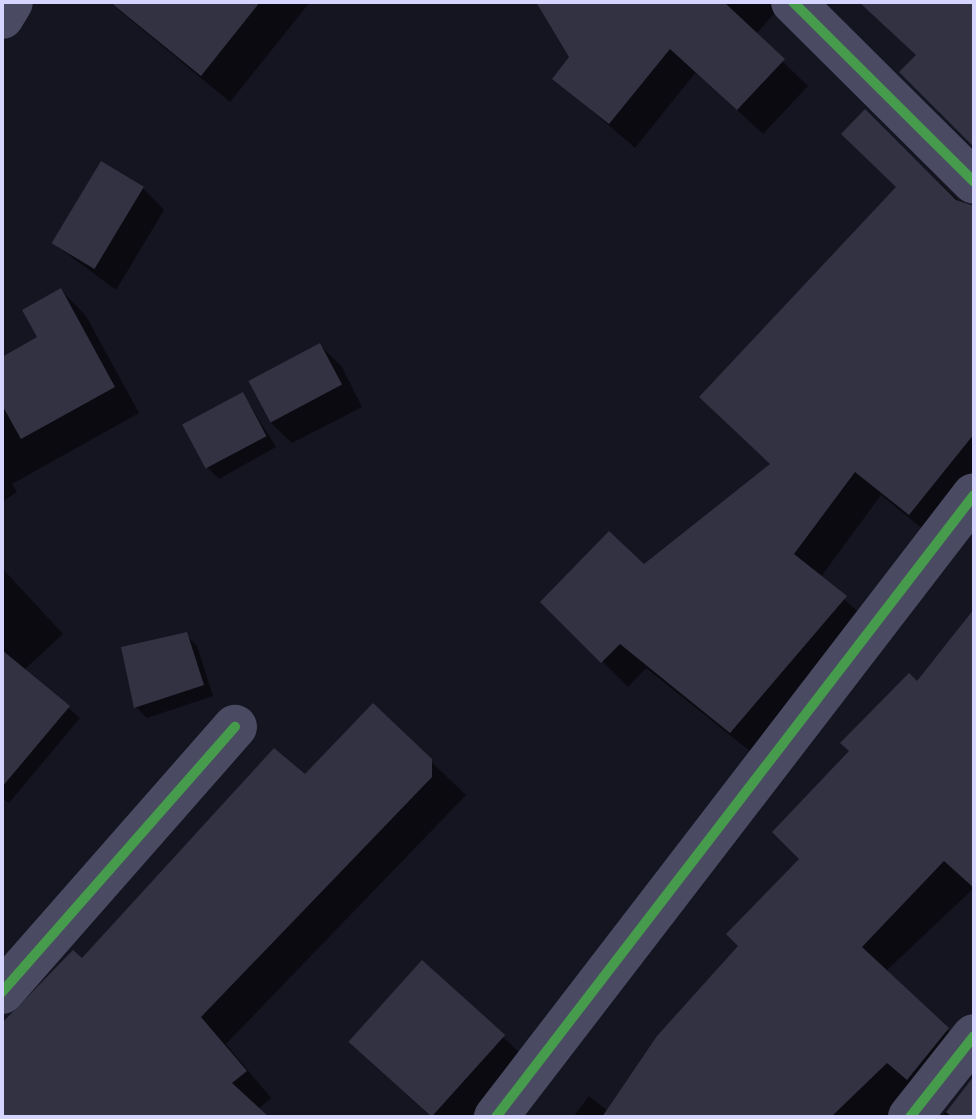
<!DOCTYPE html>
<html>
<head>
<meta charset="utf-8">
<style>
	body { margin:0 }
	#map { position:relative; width:976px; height:1119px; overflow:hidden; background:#151421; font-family:Helvetica,sans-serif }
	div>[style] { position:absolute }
	.shadow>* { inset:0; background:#0007 }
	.building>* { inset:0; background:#333243; transform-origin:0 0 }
	.street>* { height:44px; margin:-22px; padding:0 22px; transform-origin:22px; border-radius:22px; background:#4a4b62 }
	.cycleway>* { height:10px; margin:-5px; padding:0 5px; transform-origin:5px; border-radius:5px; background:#469c4c }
	span { translate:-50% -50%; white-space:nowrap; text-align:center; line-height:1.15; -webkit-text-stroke:6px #110f26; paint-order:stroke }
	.frame { position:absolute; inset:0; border:4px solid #d5d5ff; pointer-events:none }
</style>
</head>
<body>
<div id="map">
	<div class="shadow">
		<div style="clip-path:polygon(109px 2px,310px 2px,230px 102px)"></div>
		<div style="clip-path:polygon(538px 2px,785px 2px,755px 35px,808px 86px,763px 134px,696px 72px,635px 148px,555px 79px,572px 57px)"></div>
		<div style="clip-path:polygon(865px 111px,966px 208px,974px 206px,974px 490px,935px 539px,881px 495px,820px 578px,871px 623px,756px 756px,646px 668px,628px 687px,543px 602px,643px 567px,772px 465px,898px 187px)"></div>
		<div style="clip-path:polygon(143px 188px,164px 210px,116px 290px,54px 244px)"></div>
		<div style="clip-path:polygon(61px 290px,86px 316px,139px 413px,12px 484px,17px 492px,2px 502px,2px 359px,40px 338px)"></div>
		<div style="clip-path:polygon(320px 345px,342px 367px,362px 407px,292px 443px,270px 422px)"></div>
		<div style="clip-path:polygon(243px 394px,276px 447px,219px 479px,208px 468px)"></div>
		<div style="clip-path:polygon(2px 568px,63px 634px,24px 670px,80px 718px,9px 803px,2px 798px)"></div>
		<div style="clip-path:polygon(974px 612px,974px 888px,885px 972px,972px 1053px,924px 1117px,573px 1117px,589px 1096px,608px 1111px,741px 946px,917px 684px)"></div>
		<div style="clip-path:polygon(186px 635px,197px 646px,213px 696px,147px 718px,136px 707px)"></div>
		<div style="clip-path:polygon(373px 706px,466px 795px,226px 1044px,271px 1098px,258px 1109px,266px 1117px,5px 1117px,2px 1026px,305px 777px)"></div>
		<div style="clip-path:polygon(503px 1037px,525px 1058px,470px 1117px,431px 1117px,371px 1062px)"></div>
		<div style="clip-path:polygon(974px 1078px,974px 1117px,941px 1117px)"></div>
	</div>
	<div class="building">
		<div style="clip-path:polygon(110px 2px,260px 2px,201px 76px)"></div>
		<div style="clip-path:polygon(536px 2px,724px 2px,785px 59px,737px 110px,670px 49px,609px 124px,552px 79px,569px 57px)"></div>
		<div style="clip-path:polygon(859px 2px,974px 2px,974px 147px,899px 72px,916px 55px)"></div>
		<div style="clip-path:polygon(865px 109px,956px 200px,974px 206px,974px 434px,909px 515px,855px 472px,794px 554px,847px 596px,730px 733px,620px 644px,601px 663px,540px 602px,609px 531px,644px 564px,770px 464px,699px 397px,896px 187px,841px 134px)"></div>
		<div style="left:101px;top:161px;width:50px;height:96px;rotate:31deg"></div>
		<div style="clip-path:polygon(61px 288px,115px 387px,21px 439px,2px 405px,2px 357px,37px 337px,22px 310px)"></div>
		<div style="left:320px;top:343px;width:47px;height:81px;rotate:62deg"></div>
		<div style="left:243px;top:392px;width:50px;height:69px;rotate:62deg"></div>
		<div style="clip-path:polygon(974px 609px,974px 888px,944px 861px,862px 947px,949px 1028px,907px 1080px,887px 1063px,831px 1117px,602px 1117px,657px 1036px,738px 946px,726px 934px,799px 859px,772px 832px,849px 751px,840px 743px,909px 673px,917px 681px)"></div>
		<div style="clip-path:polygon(187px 632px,204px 685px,134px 708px,121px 647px)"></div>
		<div style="clip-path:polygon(2px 650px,70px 706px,2px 787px)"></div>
		<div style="clip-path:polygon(373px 703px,432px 759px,432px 777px,201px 1017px,247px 1071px,232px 1083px,269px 1117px,2px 1117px,2px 1023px,73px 950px,82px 958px,274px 748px,305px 774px)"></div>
		<div style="left:422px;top:960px;width:112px;height:110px;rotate:42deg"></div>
		<div style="clip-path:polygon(974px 1076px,974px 1117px,952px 1117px,946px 1112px)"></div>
	</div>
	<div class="street">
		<div style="left:793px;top:2px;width:255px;rotate:44.8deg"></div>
		<div style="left:2px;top:17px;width:17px;rotate:-59deg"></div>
		<div style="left:2px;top:992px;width:353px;rotate:-48.7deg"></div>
		<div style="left:496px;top:1117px;width:784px;rotate:-52.46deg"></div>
		<div style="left:910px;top:1117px;width:103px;rotate:-51.7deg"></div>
	</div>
	<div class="cycleway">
		<div style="left:793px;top:2px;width:255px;rotate:44.8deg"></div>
		<div style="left:2px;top:992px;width:353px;rotate:-48.7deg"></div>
		<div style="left:496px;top:1117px;width:784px;rotate:-52.46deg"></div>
		<div style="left:910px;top:1117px;width:103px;rotate:-51.7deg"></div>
	</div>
	<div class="frame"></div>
</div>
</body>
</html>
